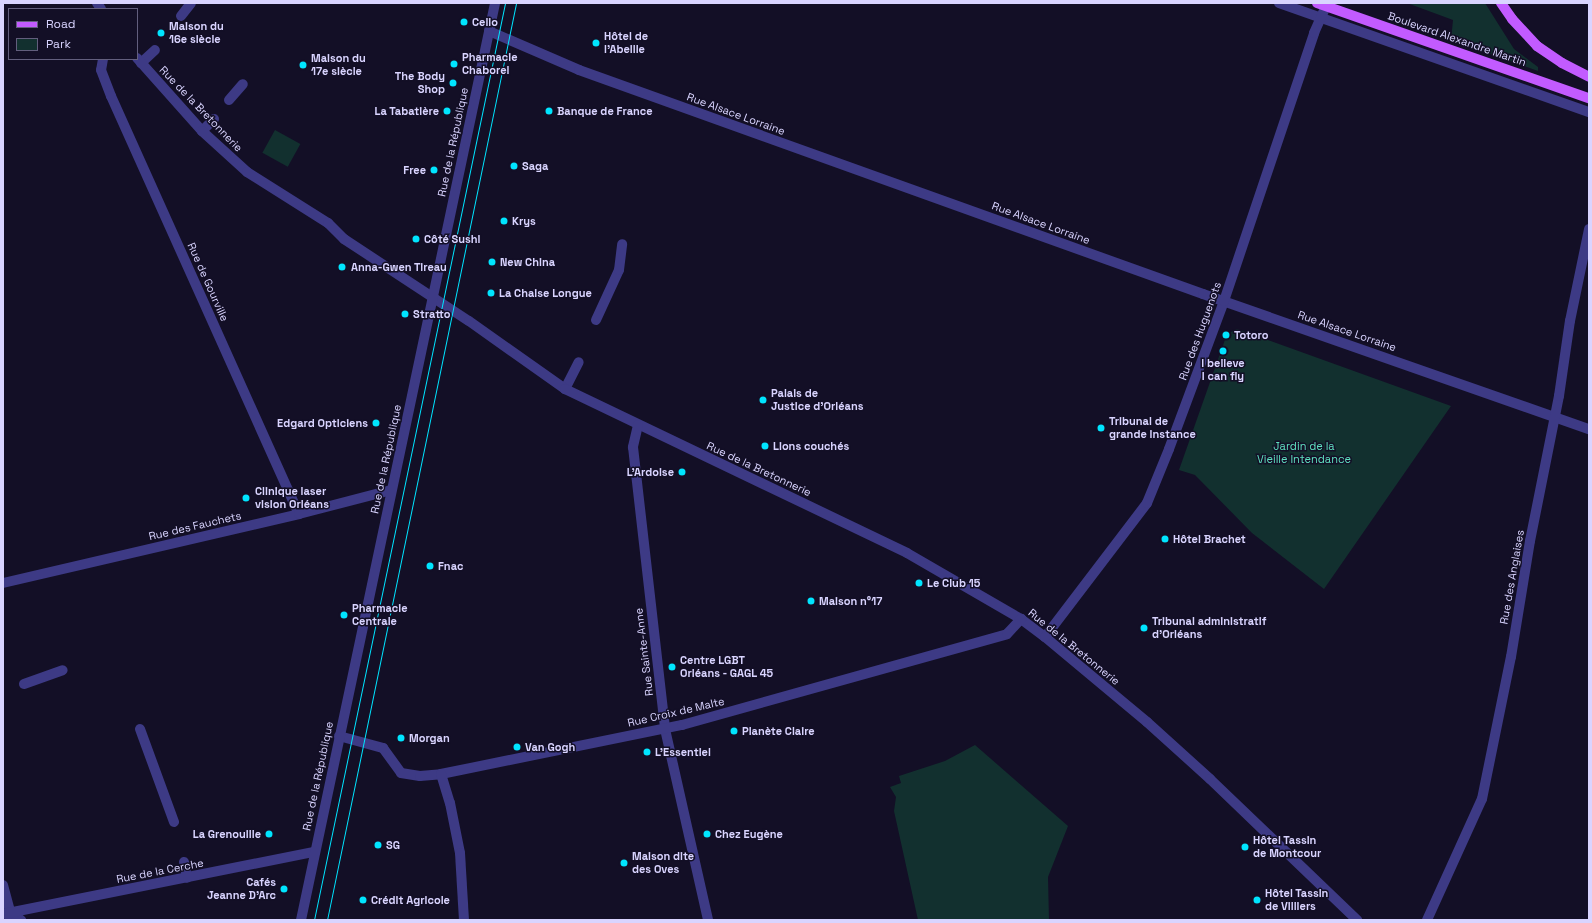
<!DOCTYPE html>
<html>
<head>
<meta charset="utf-8">
<style>
	body { margin:0 }
	#map { position:relative; width:1592px; height:923px; overflow:hidden; background:#130f26; font-family:"Space Grotesk",sans-serif }
	div>[style] { position:absolute }
	.green>* { inset:0; background:#12302f; transform-origin:0 0 }
	.lane>* { height:10px; margin:-5px; padding:0 5px; transform-origin:5px; border-radius:5px; background:#3d3a85 }
	.street>* { height:10px; margin:-5px; padding:0 5px; transform-origin:5px; border-radius:5px; background:#3d3a85 }
	.primary>* { height:10px; margin:-5px; padding:0 5px; transform-origin:5px; border-radius:5px; background:#c25bff }
	.tram>* { height:1px; margin:-0.5px; padding:0 0.5px; transform-origin:0.5px; border-radius:0.5px; background:#00e5ff }
	.dots>* { width:11px; height:11px; translate:-50% -50%; box-sizing:border-box; border:2px solid #130f26; border-radius:50% }
	span { translate:-50% -50%; white-space:nowrap; text-align:center; line-height:1.15; -webkit-text-stroke:3px #130f26; paint-order:stroke }
	.poi-label { font-size:11px; color:#d9d4ff; font-weight:700 }
	.left { translate:0 -50%; text-align:left }
	.right { translate:-100% -50%; text-align:right }
	.street-label { font-size:11px; color:#d9d4ff }
	.park-label { font-size:11px; color:#5fe0c0 }
	.frame { position:absolute; inset:0; border:4px solid #d9d4ff; pointer-events:none }
	.legend { position:absolute; left:8px; top:8px; width:130px; height:52px; box-sizing:border-box; background:#130f26; border:1px solid #625e7d; margin:0; padding:5px 7px; list-style:none; font-size:12px; color:#d9d4ff }
	.legend li { display:flex; align-items:center; gap:8px; height:20px }
	.legend b { width:20px; border:1px solid #625e7d }
</style>
</head>
<body>
<div id="map">
	<div class="green">
		<div style="clip-path:polygon(1407px 3px,1485px 3px,1514px 49px,1538px 67px,1538px 71px,1451px 40px,1453px 20px)"></div>
		<div style="left:275px;top:130px;width:29px;height:26px;rotate:29deg"></div>
		<div style="clip-path:polygon(1237px 329px,1451px 406px,1324px 589px,1252px 533px,1195px 475px,1179px 470px,1227px 334px)"></div>
		<div style="clip-path:polygon(975px 745px,1068px 826px,1048px 877px,1049px 920px,918px 920px,894px 811px,896px 797px,890px 787px,901px 783px,899px 776px,945px 761px)"></div>
	</div>
	<div class="lane">
		<div style="left:1279px;top:3px;width:329px;rotate:19.4deg"></div>
		<div style="left:181px;top:16px;width:16px;rotate:-52deg"></div>
		<div style="left:141px;top:63px;width:19px;rotate:-43deg"></div>
		<div style="left:229px;top:100px;width:21px;rotate:-49deg"></div>
		<div style="left:202px;top:131px;width:17px;rotate:-45deg"></div>
		<div style="left:596px;top:320px;width:55px;rotate:-65.3deg"></div>
		<div style="left:619px;top:270px;width:26px;rotate:-83deg"></div>
		<div style="left:565px;top:389px;width:30px;rotate:-63deg"></div>
		<div style="left:24px;top:684px;width:41px;rotate:-19.7deg"></div>
		<div style="left:140px;top:729px;width:99px;rotate:69.9deg"></div>
		<div style="left:184px;top:862px;width:16px;rotate:79deg"></div>
	</div>
	<div class="street">
		<div style="left:97px;top:3px;width:7px;rotate:56deg"></div>
		<div style="left:489px;top:31px;width:98px;rotate:23.4deg"></div>
		<div style="left:579px;top:70px;width:663px;rotate:19.75deg"></div>
		<div style="left:1203px;top:294px;width:409px;rotate:19.3deg"></div>
		<div style="left:137px;top:58px;width:98px;rotate:48.3deg"></div>
		<div style="left:202px;top:131px;width:61px;rotate:42.3deg"></div>
		<div style="left:247px;top:172px;width:96px;rotate:32.2deg"></div>
		<div style="left:328px;top:223px;width:23px;rotate:45deg"></div>
		<div style="left:344px;top:239px;width:149px;rotate:33.3deg"></div>
		<div style="left:469px;top:321px;width:118px;rotate:35.3deg"></div>
		<div style="left:565px;top:389px;width:379px;rotate:25.6deg"></div>
		<div style="left:907px;top:553px;width:132px;rotate:30.1deg"></div>
		<div style="left:1021px;top:619px;width:30px;rotate:37deg"></div>
		<div style="left:1045px;top:637px;width:133px;rotate:39.8deg"></div>
		<div style="left:1147px;top:722px;width:85px;rotate:42.1deg"></div>
		<div style="left:1210px;top:779px;width:204px;rotate:43.8deg"></div>
		<div style="left:103px;top:59px;width:11px;rotate:100deg"></div>
		<div style="left:101px;top:70px;width:28px;rotate:69deg"></div>
		<div style="left:111px;top:96px;width:458px;rotate:65.8deg"></div>
		<div style="left:638px;top:425px;width:23px;rotate:103deg"></div>
		<div style="left:633px;top:447px;width:284px;rotate:83.5deg"></div>
		<div style="left:665px;top:729px;width:196px;rotate:77.3deg"></div>
		<div style="left:3px;top:583px;width:304px;rotate:-13.1deg"></div>
		<div style="left:299px;top:514px;width:95px;rotate:-14.6deg"></div>
		<div style="left:1045px;top:637px;width:168px;rotate:-52.7deg"></div>
		<div style="left:1147px;top:503px;width:58px;rotate:-67.8deg"></div>
		<div style="left:1169px;top:449px;width:158px;rotate:-69.6deg"></div>
		<div style="left:1224px;top:301px;width:283px;rotate:-71.4deg"></div>
		<div style="left:1314px;top:33px;width:30px;rotate:-66deg"></div>
		<div style="left:339px;top:736px;width:46px;rotate:15.3deg"></div>
		<div style="left:383px;top:748px;width:31px;rotate:54deg"></div>
		<div style="left:401px;top:773px;width:19px;rotate:9deg"></div>
		<div style="left:420px;top:776px;width:21px;rotate:-5deg"></div>
		<div style="left:441px;top:774px;width:246px;rotate:-11.5deg"></div>
		<div style="left:682px;top:725px;width:337px;rotate:-15.6deg"></div>
		<div style="left:1007px;top:634px;width:21px;rotate:-47deg"></div>
		<div style="left:441px;top:774px;width:30px;rotate:73deg"></div>
		<div style="left:450px;top:803px;width:51px;rotate:78.7deg"></div>
		<div style="left:460px;top:853px;width:67px;rotate:86.6deg"></div>
		<div style="left:3px;top:885px;width:28px;rotate:75deg"></div>
		<div style="left:10px;top:912px;width:8px;rotate:90deg"></div>
		<div style="left:10px;top:912px;width:14px;rotate:36deg"></div>
		<div style="left:3px;top:914px;width:317px;rotate:-11.3deg"></div>
		<div style="left:301px;top:920px;width:937px;rotate:-78.05deg"></div>
		<div style="left:1427px;top:920px;width:133px;rotate:-65.6deg"></div>
		<div style="left:1482px;top:799px;width:145px;rotate:-78.5deg"></div>
		<div style="left:1511px;top:657px;width:118px;rotate:-80.7deg"></div>
		<div style="left:1530px;top:541px;width:148px;rotate:-78.7deg"></div>
		<div style="left:1559px;top:396px;width:76px;rotate:-81.7deg"></div>
		<div style="left:1570px;top:321px;width:94px;rotate:-78.3deg"></div>
	</div>
	<div class="primary">
		<div style="left:1317px;top:3px;width:288px;rotate:19.3deg"></div>
		<div style="left:1501px;top:3px;width:19px;rotate:55deg"></div>
		<div style="left:1512px;top:19px;width:37px;rotate:47deg"></div>
		<div style="left:1537px;top:46px;width:30px;rotate:34deg"></div>
		<div style="left:1562px;top:63px;width:30px;rotate:27deg"></div>
	</div>
	<div class="tram">
		<div style="left:314px;top:920px;width:937px;rotate:-78.23deg"></div>
		<div style="left:327px;top:920px;width:936px;rotate:-78.35deg"></div>
	</div>
	<div class="dots">
		<div style="left:464px;top:22px;background:#00e5ff"></div>
		<div style="left:161px;top:33px;background:#00e5ff"></div>
		<div style="left:596px;top:43px;background:#00e5ff"></div>
		<div style="left:454px;top:64px;background:#00e5ff"></div>
		<div style="left:303px;top:65px;background:#00e5ff"></div>
		<div style="left:453px;top:83px;background:#00e5ff"></div>
		<div style="left:447px;top:111px;background:#00e5ff"></div>
		<div style="left:549px;top:111px;background:#00e5ff"></div>
		<div style="left:514px;top:166px;background:#00e5ff"></div>
		<div style="left:434px;top:170px;background:#00e5ff"></div>
		<div style="left:504px;top:221px;background:#00e5ff"></div>
		<div style="left:416px;top:239px;background:#00e5ff"></div>
		<div style="left:492px;top:262px;background:#00e5ff"></div>
		<div style="left:342px;top:267px;background:#00e5ff"></div>
		<div style="left:491px;top:293px;background:#00e5ff"></div>
		<div style="left:405px;top:314px;background:#00e5ff"></div>
		<div style="left:1226px;top:335px;background:#00e5ff"></div>
		<div style="left:1223px;top:351px;background:#00e5ff"></div>
		<div style="left:763px;top:400px;background:#00e5ff"></div>
		<div style="left:376px;top:423px;background:#00e5ff"></div>
		<div style="left:1101px;top:428px;background:#00e5ff"></div>
		<div style="left:765px;top:446px;background:#00e5ff"></div>
		<div style="left:682px;top:472px;background:#00e5ff"></div>
		<div style="left:246px;top:498px;background:#00e5ff"></div>
		<div style="left:1165px;top:539px;background:#00e5ff"></div>
		<div style="left:430px;top:566px;background:#00e5ff"></div>
		<div style="left:919px;top:583px;background:#00e5ff"></div>
		<div style="left:811px;top:601px;background:#00e5ff"></div>
		<div style="left:344px;top:615px;background:#00e5ff"></div>
		<div style="left:1144px;top:628px;background:#00e5ff"></div>
		<div style="left:672px;top:667px;background:#00e5ff"></div>
		<div style="left:734px;top:731px;background:#00e5ff"></div>
		<div style="left:401px;top:738px;background:#00e5ff"></div>
		<div style="left:517px;top:747px;background:#00e5ff"></div>
		<div style="left:647px;top:752px;background:#00e5ff"></div>
		<div style="left:269px;top:834px;background:#00e5ff"></div>
		<div style="left:707px;top:834px;background:#00e5ff"></div>
		<div style="left:378px;top:845px;background:#00e5ff"></div>
		<div style="left:1245px;top:847px;background:#00e5ff"></div>
		<div style="left:624px;top:863px;background:#00e5ff"></div>
		<div style="left:284px;top:889px;background:#00e5ff"></div>
		<div style="left:363px;top:900px;background:#00e5ff"></div>
		<div style="left:1257px;top:900px;background:#00e5ff"></div>
	</div>
	<div class="poi-label">
		<span class="left" style="left:472px;top:22px">Celio</span>
		<span class="left" style="left:169px;top:33px">Maison du<br>16e siècle</span>
		<span class="left" style="left:604px;top:43px">Hôtel de<br>l'Abeille</span>
		<span class="left" style="left:462px;top:64px">Pharmacie<br>Chaborel</span>
		<span class="left" style="left:311px;top:65px">Maison du<br>17e siècle</span>
		<span class="right" style="left:445px;top:83px">The Body<br>Shop</span>
		<span class="right" style="left:439px;top:111px">La Tabatière</span>
		<span class="left" style="left:557px;top:111px">Banque de France</span>
		<span class="left" style="left:522px;top:166px">Saga</span>
		<span class="right" style="left:426px;top:170px">Free</span>
		<span class="left" style="left:512px;top:221px">Krys</span>
		<span class="left" style="left:424px;top:239px">Côté Sushi</span>
		<span class="left" style="left:500px;top:262px">New China</span>
		<span class="left" style="left:351px;top:267px">Anna-Gwen Tireau</span>
		<span class="left" style="left:499px;top:293px">La Chaise Longue</span>
		<span class="left" style="left:413px;top:314px">Stratto</span>
		<span class="left" style="left:1234px;top:335px">Totoro</span>
		<span style="left:1223px;top:370px">I believe<br>I can fly</span>
		<span class="left" style="left:771px;top:400px">Palais de<br>Justice d'Orléans</span>
		<span class="left" style="left:1109px;top:428px">Tribunal de<br>grande instance</span>
		<span class="right" style="left:368px;top:423px">Edgard Opticiens</span>
		<span class="left" style="left:773px;top:446px">Lions couchés</span>
		<span class="right" style="left:674px;top:472px">L'Ardoise</span>
		<span class="left" style="left:255px;top:498px">Clinique laser<br>vision Orléans</span>
		<span class="left" style="left:1173px;top:539px">Hôtel Brachet</span>
		<span class="left" style="left:438px;top:566px">Fnac</span>
		<span class="left" style="left:927px;top:583px">Le Club 15</span>
		<span class="left" style="left:819px;top:601px">Maison n°17</span>
		<span class="left" style="left:352px;top:615px">Pharmacie<br>Centrale</span>
		<span class="left" style="left:1152px;top:628px">Tribunal administratif<br>d'Orléans</span>
		<span class="left" style="left:680px;top:667px">Centre LGBT<br>Orléans - GAGL 45</span>
		<span class="left" style="left:742px;top:731px">Planète Claire</span>
		<span class="left" style="left:409px;top:738px">Morgan</span>
		<span class="left" style="left:525px;top:747px">Van Gogh</span>
		<span class="left" style="left:655px;top:752px">L'Essentiel</span>
		<span class="right" style="left:261px;top:834px">La Grenouille</span>
		<span class="left" style="left:715px;top:834px">Chez Eugène</span>
		<span class="left" style="left:1253px;top:847px">Hôtel Tassin<br>de Montcour</span>
		<span class="left" style="left:386px;top:845px">SG</span>
		<span class="left" style="left:632px;top:863px">Maison dite<br>des Oves</span>
		<span class="right" style="left:276px;top:889px">Cafés<br>Jeanne D'Arc</span>
		<span class="left" style="left:1265px;top:900px">Hôtel Tassin<br>de Villiers</span>
		<span class="left" style="left:371px;top:900px">Crédit Agricole</span>
	</div>
	<div class="street-label">
		<span style="left:1457px;top:39px;rotate:19deg">Boulevard Alexandre Martin</span>
		<span style="left:201px;top:109px;rotate:46deg">Rue de la Bretonnerie</span>
		<span style="left:736px;top:114px;rotate:20deg">Rue Alsace Lorraine</span>
		<span style="left:453px;top:142px;rotate:-78deg">Rue de la République</span>
		<span style="left:1041px;top:223px;rotate:20deg">Rue Alsace Lorraine</span>
		<span style="left:208px;top:282px;rotate:66deg">Rue de Gourville</span>
		<span style="left:1200px;top:331px;rotate:-70deg">Rue des Huguenots</span>
		<span style="left:1347px;top:331px;rotate:19deg">Rue Alsace Lorraine</span>
		<span style="left:386px;top:459px;rotate:-78deg">Rue de la République</span>
		<span style="left:759px;top:469px;rotate:25deg">Rue de la Bretonnerie</span>
		<span style="left:195px;top:526px;rotate:-13deg">Rue des Fauchets</span>
		<span style="left:1512px;top:577px;rotate:-80deg">Rue des Anglaises</span>
		<span style="left:1074px;top:647px;rotate:39deg">Rue de la Bretonnerie</span>
		<span style="left:644px;top:652px;rotate:-97deg">Rue Sainte-Anne</span>
		<span style="left:676px;top:712px;rotate:-13deg">Rue Croix de Malte</span>
		<span style="left:318px;top:776px;rotate:-78deg">Rue de la République</span>
		<span style="left:160px;top:871px;rotate:-11deg">Rue de la Cerche</span>
	</div>
	<div class="park-label">
		<span style="left:1304px;top:453px">Jardin de la<br>Vieille Intendance</span>
	</div>
	<div class="frame"></div>
	<ul class="legend">
	<li><b style="height:5px;background:#c25bff"></b>Road</li>
	<li><b style="height:11px;background:#12302f"></b>Park</li>
	</ul>
</div>
</body>
</html>
